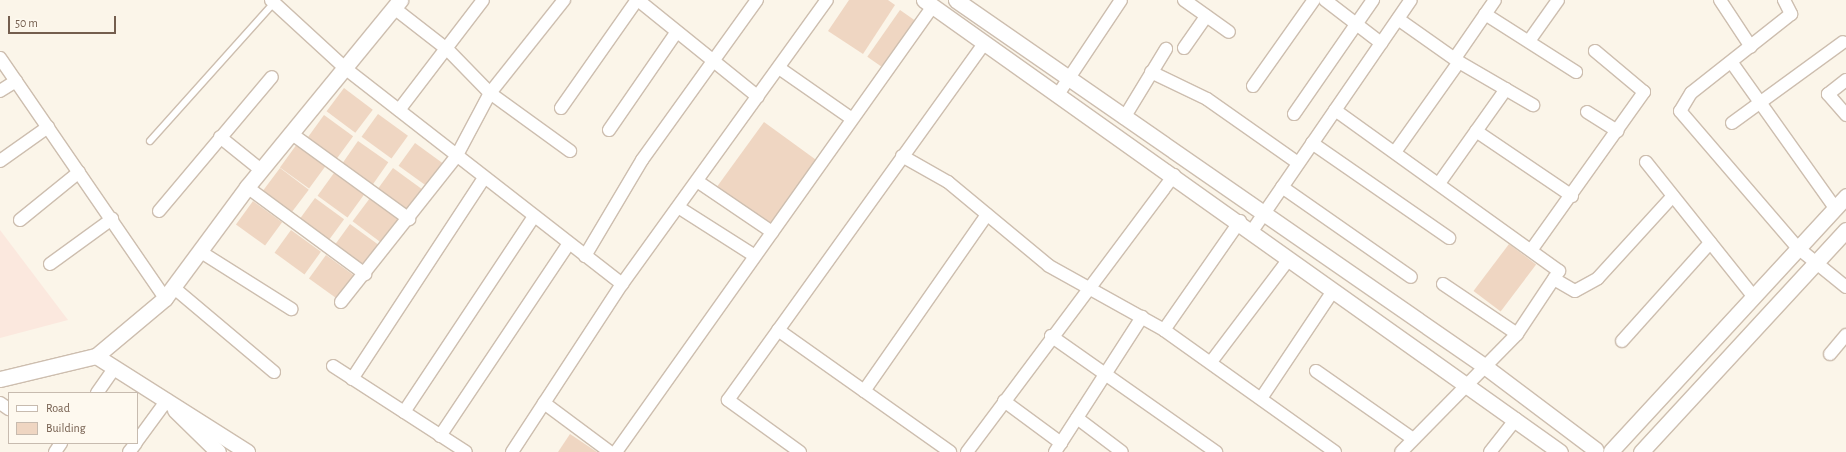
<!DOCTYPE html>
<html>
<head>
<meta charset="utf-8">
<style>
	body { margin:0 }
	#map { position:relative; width:1846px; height:452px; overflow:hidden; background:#fbf5e9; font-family:"Alegreya Sans",sans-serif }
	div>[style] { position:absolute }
	.commercial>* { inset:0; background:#fbe8de }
	.building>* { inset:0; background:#efd6c2; transform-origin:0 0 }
	.roads { filter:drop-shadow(1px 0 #cdbeaf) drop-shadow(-1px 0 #cdbeaf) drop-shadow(0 1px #cdbeaf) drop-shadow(0 -1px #cdbeaf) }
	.service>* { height:6px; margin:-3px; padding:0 3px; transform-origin:3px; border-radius:3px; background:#fff }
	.minor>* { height:12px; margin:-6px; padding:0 6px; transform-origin:6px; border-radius:6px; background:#fff }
	.tertiary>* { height:15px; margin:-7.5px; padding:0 7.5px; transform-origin:7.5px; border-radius:7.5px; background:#fff }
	span { translate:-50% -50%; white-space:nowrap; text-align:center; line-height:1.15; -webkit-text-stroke:3px #fef9ef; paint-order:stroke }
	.legend { position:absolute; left:8px; top:392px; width:130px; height:52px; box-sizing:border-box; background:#fef9ef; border:1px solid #c7bbaf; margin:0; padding:5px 7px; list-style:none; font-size:12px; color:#745e4e }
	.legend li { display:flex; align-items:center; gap:8px; height:20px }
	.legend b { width:20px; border:1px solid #c7bbaf }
	.scale { position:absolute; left:8px; top:16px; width:108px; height:18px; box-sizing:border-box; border:2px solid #745e4e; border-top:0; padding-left:5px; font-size:12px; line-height:14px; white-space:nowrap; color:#745e4e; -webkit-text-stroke:3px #fef9ef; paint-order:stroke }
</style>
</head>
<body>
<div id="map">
	<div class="commercial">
		<div style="clip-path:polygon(0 230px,68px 320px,0 338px)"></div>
	</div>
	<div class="building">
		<div style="clip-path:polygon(849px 0,888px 0,895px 5px,863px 54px,828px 31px)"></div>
		<div style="left:900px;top:10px;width:21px;height:57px;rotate:35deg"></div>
		<div style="left:344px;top:88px;width:36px;height:29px;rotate:37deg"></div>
		<div style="left:378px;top:114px;width:37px;height:28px;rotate:36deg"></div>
		<div style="left:324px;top:115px;width:36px;height:28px;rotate:36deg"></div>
		<div style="left:764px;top:122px;width:65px;height:80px;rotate:36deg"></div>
		<div style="left:358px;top:141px;width:37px;height:28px;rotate:35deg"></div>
		<div style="left:415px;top:143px;width:36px;height:28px;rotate:36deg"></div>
		<div style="left:297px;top:144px;width:36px;height:29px;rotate:36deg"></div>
		<div style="left:280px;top:168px;width:36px;height:29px;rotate:37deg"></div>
		<div style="left:393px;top:168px;width:36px;height:29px;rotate:36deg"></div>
		<div style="left:334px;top:173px;width:37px;height:28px;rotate:36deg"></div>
		<div style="left:315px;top:198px;width:36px;height:29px;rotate:36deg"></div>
		<div style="left:370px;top:198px;width:36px;height:29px;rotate:37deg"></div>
		<div style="left:253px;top:201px;width:36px;height:29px;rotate:36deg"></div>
		<div style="left:350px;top:224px;width:36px;height:29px;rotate:36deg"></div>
		<div style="left:291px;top:230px;width:37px;height:28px;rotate:36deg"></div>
		<div style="left:1509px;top:244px;width:34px;height:59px;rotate:37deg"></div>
		<div style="left:326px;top:255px;width:36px;height:29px;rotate:36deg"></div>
		<div style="clip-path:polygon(570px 434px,597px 452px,558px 452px)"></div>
	</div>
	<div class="roads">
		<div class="service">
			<div style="left:150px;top:141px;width:186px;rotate:-48.1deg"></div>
		</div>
		<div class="minor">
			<div style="left:271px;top:0;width:102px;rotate:42.6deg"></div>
			<div style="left:346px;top:69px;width:350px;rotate:37.9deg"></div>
			<div style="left:638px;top:0;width:154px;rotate:38.9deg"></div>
			<div style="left:1184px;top:0;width:55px;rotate:35.4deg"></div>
			<div style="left:1325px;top:0;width:71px;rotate:37.5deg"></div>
			<div style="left:1720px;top:0;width:56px;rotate:56.6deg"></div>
			<div style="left:1784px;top:0;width:16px;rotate:63deg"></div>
			<div style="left:1791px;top:14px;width:127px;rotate:141.7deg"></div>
			<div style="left:1691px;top:93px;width:21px;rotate:121deg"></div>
			<div style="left:1680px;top:111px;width:181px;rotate:49.3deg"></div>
			<div style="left:1798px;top:248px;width:62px;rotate:39.1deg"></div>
			<div style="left:394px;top:8px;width:68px;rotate:37.9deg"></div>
			<div style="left:448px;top:50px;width:60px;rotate:45.7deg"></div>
			<div style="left:490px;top:93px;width:99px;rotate:35.9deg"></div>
			<div style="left:1485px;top:14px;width:108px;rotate:32.5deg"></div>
			<div style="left:1398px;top:19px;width:75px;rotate:35.2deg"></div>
			<div style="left:1459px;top:62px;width:86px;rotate:30.2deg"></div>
			<div style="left:1529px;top:41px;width:50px;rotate:-54.7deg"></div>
			<div style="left:1184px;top:48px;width:39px;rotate:-55deg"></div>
			<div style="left:0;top:58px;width:291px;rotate:55.5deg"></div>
			<div style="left:1455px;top:58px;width:70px;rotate:-55.4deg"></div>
			<div style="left:1732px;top:63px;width:178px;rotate:54.6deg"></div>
			<div style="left:779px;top:68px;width:89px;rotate:34.9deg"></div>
			<div style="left:1151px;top:72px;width:62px;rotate:25.7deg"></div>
			<div style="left:1207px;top:99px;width:111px;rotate:35.1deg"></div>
			<div style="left:1846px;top:80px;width:23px;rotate:142deg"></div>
			<div style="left:1828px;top:94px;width:28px;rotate:49deg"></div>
			<div style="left:1253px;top:86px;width:105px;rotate:-54.7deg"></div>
			<div style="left:0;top:91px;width:19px;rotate:-32deg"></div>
			<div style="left:1057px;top:96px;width:115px;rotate:-56.3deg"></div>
			<div style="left:561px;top:108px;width:132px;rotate:-54.9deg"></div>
			<div style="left:399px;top:110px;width:138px;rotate:-52.6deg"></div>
			<div style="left:1335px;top:110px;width:276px;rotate:35.7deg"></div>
			<div style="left:1559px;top:271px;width:76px;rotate:123.7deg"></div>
			<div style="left:1517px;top:334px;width:165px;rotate:134.5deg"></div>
			<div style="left:1587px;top:112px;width:36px;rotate:32deg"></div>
			<div style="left:1294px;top:114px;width:139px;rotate:-55.3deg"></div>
			<div style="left:1124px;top:118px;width:81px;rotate:-58.7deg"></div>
			<div style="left:1732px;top:123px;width:137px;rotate:-36.1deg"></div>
			<div style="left:609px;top:130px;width:118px;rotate:-55.4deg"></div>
			<div style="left:1476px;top:131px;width:116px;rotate:34.1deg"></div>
			<div style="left:292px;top:134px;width:145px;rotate:36deg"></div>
			<div style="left:220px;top:137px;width:53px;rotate:38.8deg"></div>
			<div style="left:1312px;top:143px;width:167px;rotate:34.7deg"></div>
			<div style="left:1395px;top:152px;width:110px;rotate:-54.6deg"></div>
			<div style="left:902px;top:156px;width:53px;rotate:29.5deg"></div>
			<div style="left:948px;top:182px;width:131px;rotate:39.7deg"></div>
			<div style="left:1049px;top:266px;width:132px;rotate:29.1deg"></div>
			<div style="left:1164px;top:330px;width:210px;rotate:35.5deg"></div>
			<div style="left:0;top:161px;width:59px;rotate:-35.3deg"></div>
			<div style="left:1646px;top:162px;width:170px;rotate:51.4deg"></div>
			<div style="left:697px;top:181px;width:91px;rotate:34.2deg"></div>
			<div style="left:1440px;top:182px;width:114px;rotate:-54.6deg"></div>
			<div style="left:247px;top:187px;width:147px;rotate:36.4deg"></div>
			<div style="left:1282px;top:187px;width:157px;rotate:34.9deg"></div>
			<div style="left:678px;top:207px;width:91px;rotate:32.5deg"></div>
			<div style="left:159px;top:211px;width:175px;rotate:-49.9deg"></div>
			<div style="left:20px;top:220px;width:76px;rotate:-39.1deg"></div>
			<div style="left:1252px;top:231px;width:280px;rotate:-55.5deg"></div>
			<div style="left:1532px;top:249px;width:193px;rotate:-54.5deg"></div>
			<div style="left:1644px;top:92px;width:64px;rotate:-140.1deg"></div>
			<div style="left:201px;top:252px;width:107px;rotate:32.3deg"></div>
			<div style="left:585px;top:256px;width:112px;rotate:-59.3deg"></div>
			<div style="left:642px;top:160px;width:197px;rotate:-54.3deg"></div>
			<div style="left:50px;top:264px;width:77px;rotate:-36deg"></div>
			<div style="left:1554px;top:279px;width:24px;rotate:30deg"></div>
			<div style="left:1575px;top:291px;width:26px;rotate:-29deg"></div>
			<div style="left:1598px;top:278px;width:111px;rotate:-47.6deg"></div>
			<div style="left:1443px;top:284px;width:89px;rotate:34deg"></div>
			<div style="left:173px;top:287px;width:132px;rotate:40.1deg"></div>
			<div style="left:341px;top:302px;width:185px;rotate:-51.6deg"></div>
			<div style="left:456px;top:157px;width:72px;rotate:-62deg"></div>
			<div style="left:490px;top:93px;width:119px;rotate:-51.5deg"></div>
			<div style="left:778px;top:330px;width:211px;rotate:35.3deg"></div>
			<div style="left:1164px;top:330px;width:133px;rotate:-55.1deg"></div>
			<div style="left:1051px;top:336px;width:202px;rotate:35.1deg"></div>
			<div style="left:1622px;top:341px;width:132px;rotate:-48.1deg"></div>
			<div style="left:1830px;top:354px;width:25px;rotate:-50deg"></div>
			<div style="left:1211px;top:362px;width:129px;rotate:-52.9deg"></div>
			<div style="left:333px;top:366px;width:158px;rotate:32.9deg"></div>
			<div style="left:1316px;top:371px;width:118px;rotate:35deg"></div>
			<div style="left:352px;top:379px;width:240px;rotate:-56.7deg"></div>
			<div style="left:864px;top:391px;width:215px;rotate:-55.1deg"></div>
			<div style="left:97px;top:393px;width:29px;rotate:-55deg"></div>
			<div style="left:1262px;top:397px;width:128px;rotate:-56.2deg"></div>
			<div style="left:1004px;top:401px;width:71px;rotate:36.4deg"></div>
			<div style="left:0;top:403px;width:11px;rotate:34deg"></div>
			<div style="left:544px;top:403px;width:82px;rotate:36.6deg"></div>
			<div style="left:404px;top:412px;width:235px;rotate:-56.4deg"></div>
			<div style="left:1077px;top:418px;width:56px;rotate:37.1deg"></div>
			<div style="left:440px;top:436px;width:232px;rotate:-56.2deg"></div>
			<div style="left:137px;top:441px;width:51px;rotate:-53.8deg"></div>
			<div style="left:55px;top:452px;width:11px;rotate:-56deg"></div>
			<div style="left:129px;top:452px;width:11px;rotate:-52deg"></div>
			<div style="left:512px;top:452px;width:201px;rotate:-56.8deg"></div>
			<div style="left:622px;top:284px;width:350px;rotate:-54.2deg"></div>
			<div style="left:616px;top:452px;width:547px;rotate:-54.6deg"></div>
			<div style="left:800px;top:452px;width:89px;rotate:-144.2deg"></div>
			<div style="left:728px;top:400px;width:438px;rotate:-54.3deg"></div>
			<div style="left:967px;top:452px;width:346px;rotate:-53.2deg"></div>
			<div style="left:1055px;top:452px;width:161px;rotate:-57.2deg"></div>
			<div style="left:1490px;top:452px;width:42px;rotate:-51.8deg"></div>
		</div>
		<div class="tertiary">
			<div style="left:924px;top:0;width:780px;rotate:35.4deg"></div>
			<div style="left:956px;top:0;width:646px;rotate:34.72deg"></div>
			<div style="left:1487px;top:368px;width:136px;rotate:37deg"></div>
			<div style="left:96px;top:356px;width:179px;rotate:32.4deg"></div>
			<div style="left:0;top:379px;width:99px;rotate:-13.5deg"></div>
			<div style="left:96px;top:356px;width:90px;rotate:-40deg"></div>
			<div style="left:165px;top:298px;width:138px;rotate:-53.5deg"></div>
			<div style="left:247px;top:187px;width:242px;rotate:-50.7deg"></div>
			<div style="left:175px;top:410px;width:60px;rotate:44.3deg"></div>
			<div style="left:1611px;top:451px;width:347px;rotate:-47.3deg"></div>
			<div style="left:1641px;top:452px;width:302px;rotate:-47.3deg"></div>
		</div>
	</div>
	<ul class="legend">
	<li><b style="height:5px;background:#fff"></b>Road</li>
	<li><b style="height:11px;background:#efd6c2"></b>Building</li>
	</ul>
	<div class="scale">50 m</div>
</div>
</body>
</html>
